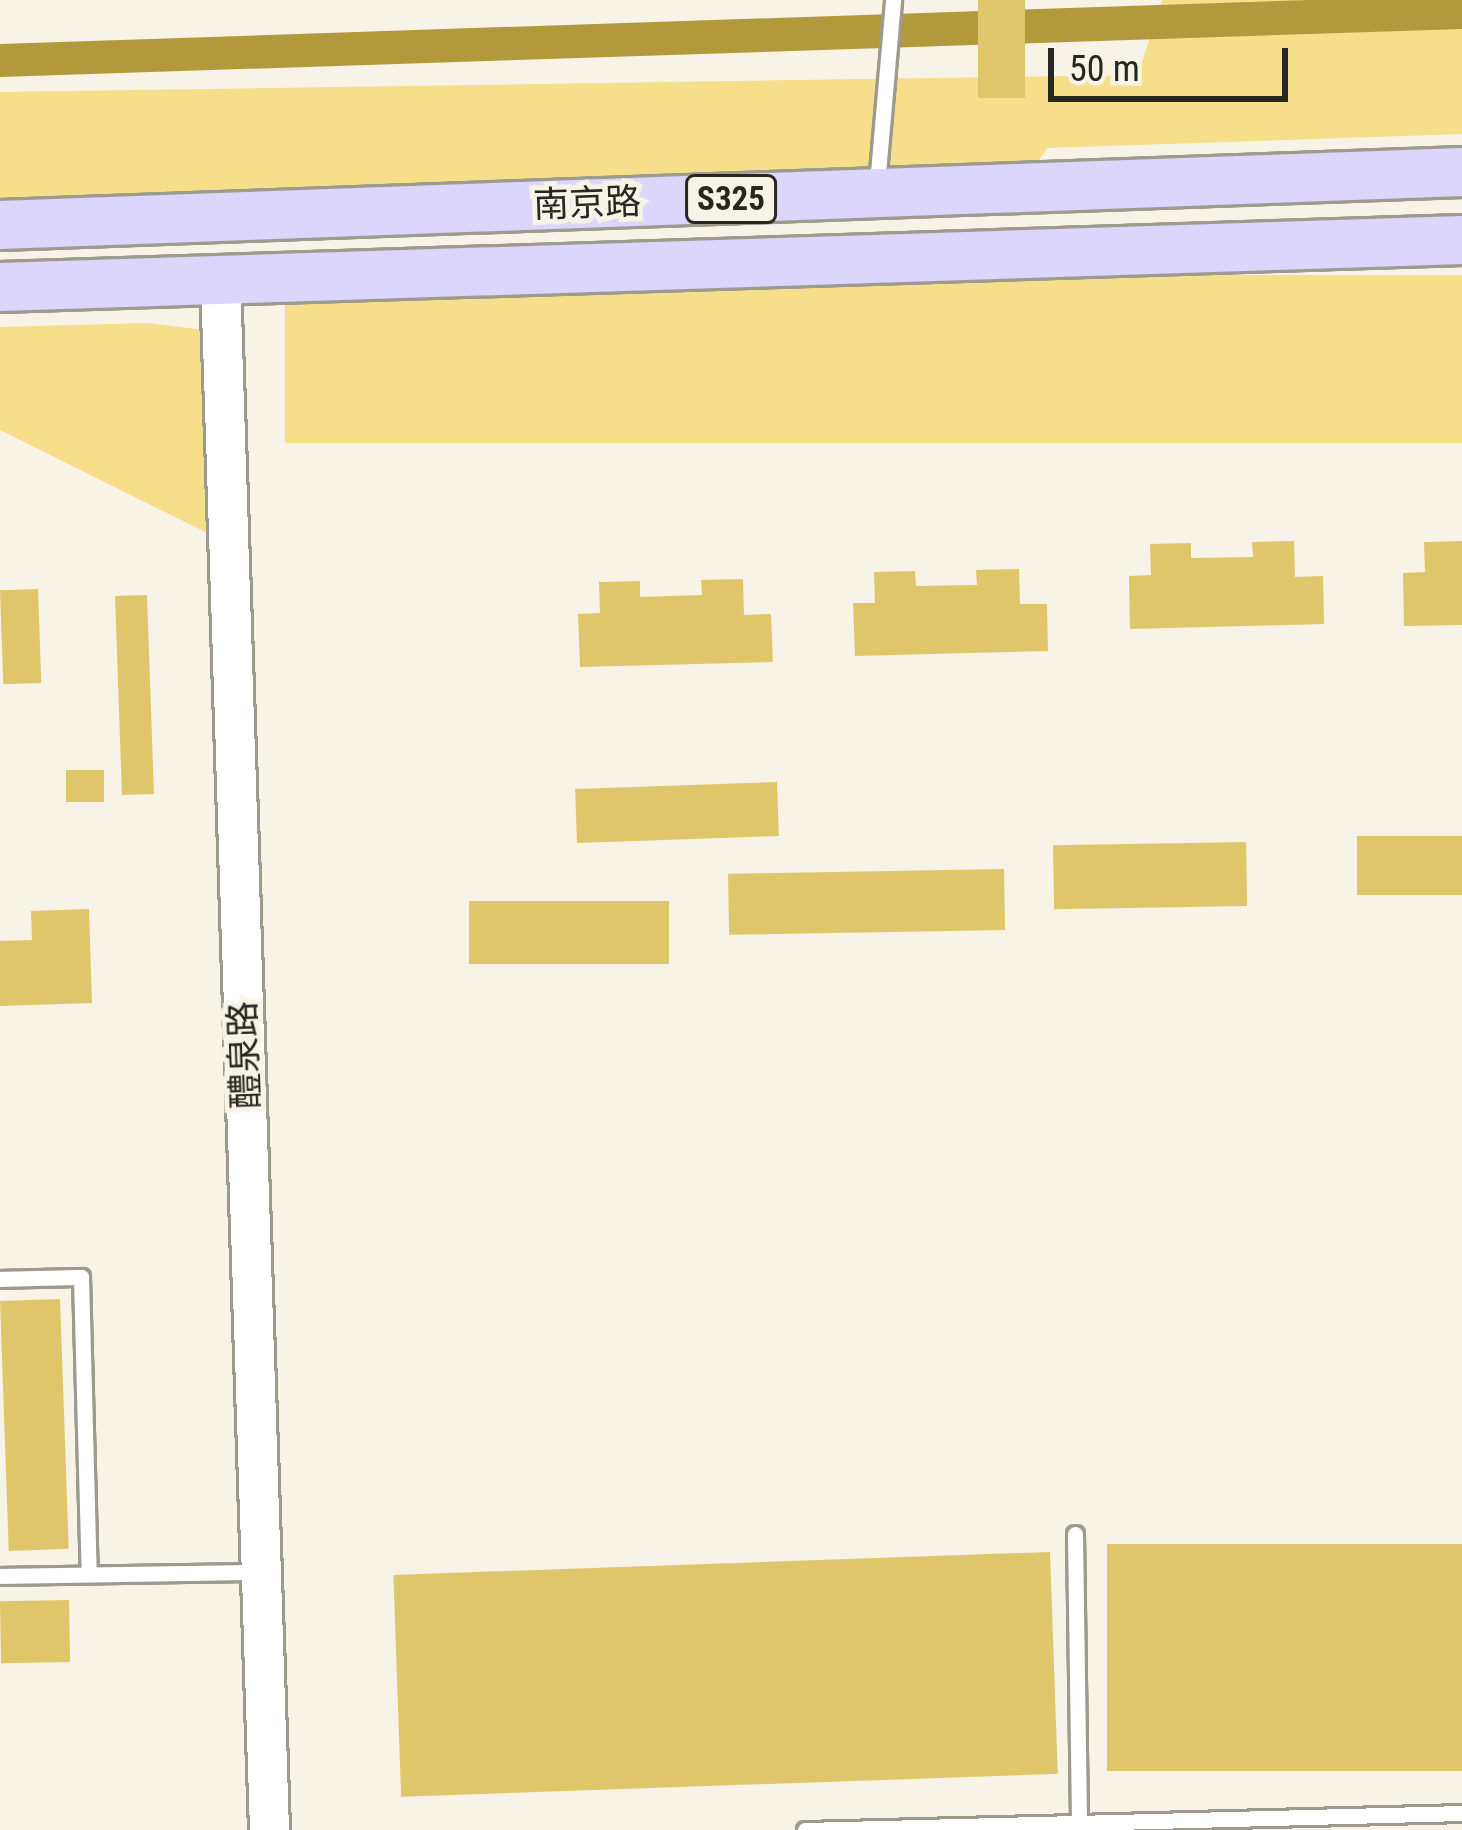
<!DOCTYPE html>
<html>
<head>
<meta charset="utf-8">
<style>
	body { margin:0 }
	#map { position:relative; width:1462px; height:1830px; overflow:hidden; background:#f7f3e6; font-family:"Roboto Condensed","Noto Sans SC",sans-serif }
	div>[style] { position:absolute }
	.green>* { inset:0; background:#f6de8a; transform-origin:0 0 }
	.water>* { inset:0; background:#b2993c }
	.building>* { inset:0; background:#e0c66b; transform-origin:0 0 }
	.roads { filter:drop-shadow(3px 0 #9d9a8e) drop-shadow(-3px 0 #9d9a8e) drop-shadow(0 3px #9d9a8e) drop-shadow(0 -3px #9d9a8e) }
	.service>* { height:15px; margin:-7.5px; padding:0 7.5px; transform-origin:7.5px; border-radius:7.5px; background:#fff }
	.tertiary>* { height:39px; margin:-19.5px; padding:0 19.5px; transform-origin:19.5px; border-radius:19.5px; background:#fff }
	.primary>* { height:48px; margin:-24px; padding:0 24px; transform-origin:24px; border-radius:24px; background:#dcd5fc }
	span { translate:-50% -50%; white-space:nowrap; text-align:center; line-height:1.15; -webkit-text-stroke:10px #f7f3e6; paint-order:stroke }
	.shield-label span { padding:3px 9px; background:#f7f3e6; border:3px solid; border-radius:9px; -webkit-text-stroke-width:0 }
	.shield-label { font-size:33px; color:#282621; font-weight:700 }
	.street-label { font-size:36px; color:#282621 }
	.scale { position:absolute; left:1048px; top:48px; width:240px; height:54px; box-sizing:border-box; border:6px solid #282621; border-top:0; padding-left:15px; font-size:36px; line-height:42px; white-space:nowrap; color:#282621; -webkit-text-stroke:9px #f7f3e6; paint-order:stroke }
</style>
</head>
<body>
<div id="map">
	<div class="green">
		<div style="clip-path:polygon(1162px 0,1462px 0,1462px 134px,1047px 148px,1037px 163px,0 199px,0 92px,1138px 75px)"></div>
		<div style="left:1462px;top:275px;width:168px;height:1177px;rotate:90deg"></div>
		<div style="clip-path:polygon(148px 323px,204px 330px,211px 535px,0 430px,0 327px)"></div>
	</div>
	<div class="water">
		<div style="clip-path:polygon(1309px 0,1462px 0,1462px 29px,0 77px,0 44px)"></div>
	</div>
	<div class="building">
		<div style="left:978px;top:0;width:47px;height:98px"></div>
		<div style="clip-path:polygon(1294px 541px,1295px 577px,1323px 576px,1324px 624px,1130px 629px,1129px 576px,1151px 575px,1150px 544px,1191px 543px,1191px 558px,1253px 557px,1252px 542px)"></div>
		<div style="clip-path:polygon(1462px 541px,1462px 625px,1404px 626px,1403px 573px,1425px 572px,1424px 542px)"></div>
		<div style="clip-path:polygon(1019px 569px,1020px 604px,1047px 604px,1048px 651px,855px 656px,853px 603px,875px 603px,874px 572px,915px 571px,916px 586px,977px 585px,976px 570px)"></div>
		<div style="clip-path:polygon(743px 579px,744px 615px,771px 614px,773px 662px,580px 667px,578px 614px,600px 613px,599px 582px,640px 581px,640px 597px,702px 595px,701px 580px)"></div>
		<div style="left:38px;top:589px;width:94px;height:38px;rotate:88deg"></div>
		<div style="left:147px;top:595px;width:199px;height:32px;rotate:88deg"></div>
		<div style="left:66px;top:770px;width:38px;height:32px"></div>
		<div style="left:777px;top:782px;width:54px;height:202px;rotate:88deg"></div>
		<div style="left:1462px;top:836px;width:59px;height:105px;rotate:90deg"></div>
		<div style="left:1246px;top:842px;width:64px;height:193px;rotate:89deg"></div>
		<div style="left:1004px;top:869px;width:61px;height:276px;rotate:89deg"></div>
		<div style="left:669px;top:901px;width:63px;height:200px;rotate:90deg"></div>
		<div style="clip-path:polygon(89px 909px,92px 1003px,0 1006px,0 941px,32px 940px,31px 911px)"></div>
		<div style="left:60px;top:1299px;width:250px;height:60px;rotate:88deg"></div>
		<div style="left:1462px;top:1544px;width:227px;height:355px;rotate:90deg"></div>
		<div style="left:1050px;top:1552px;width:222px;height:657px;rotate:88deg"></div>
		<div style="left:69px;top:1600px;width:62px;height:69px;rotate:89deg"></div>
	</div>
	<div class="roads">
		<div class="service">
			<div style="left:877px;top:184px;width:185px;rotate:-85deg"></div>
			<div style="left:0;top:1279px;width:81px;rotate:-1.4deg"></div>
			<div style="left:81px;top:1277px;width:297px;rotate:88.5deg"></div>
			<div style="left:1075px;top:1534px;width:296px;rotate:89.2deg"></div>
			<div style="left:0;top:1576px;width:258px;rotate:-0.9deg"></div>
			<div style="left:805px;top:1830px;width:657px;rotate:-1.48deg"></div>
		</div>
		<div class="tertiary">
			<div style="left:220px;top:279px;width:1552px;rotate:88.19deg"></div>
		</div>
		<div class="primary">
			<div style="left:0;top:225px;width:1463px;rotate:-2.08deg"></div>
			<div style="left:0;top:287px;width:1463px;rotate:-1.84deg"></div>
		</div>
	</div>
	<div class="shield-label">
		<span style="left:731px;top:199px">S325</span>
	</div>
	<div class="street-label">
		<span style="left:587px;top:204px;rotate:-2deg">南京路</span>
		<span style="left:245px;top:1055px;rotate:-92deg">醴泉路</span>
	</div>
	<div class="scale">50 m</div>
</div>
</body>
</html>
